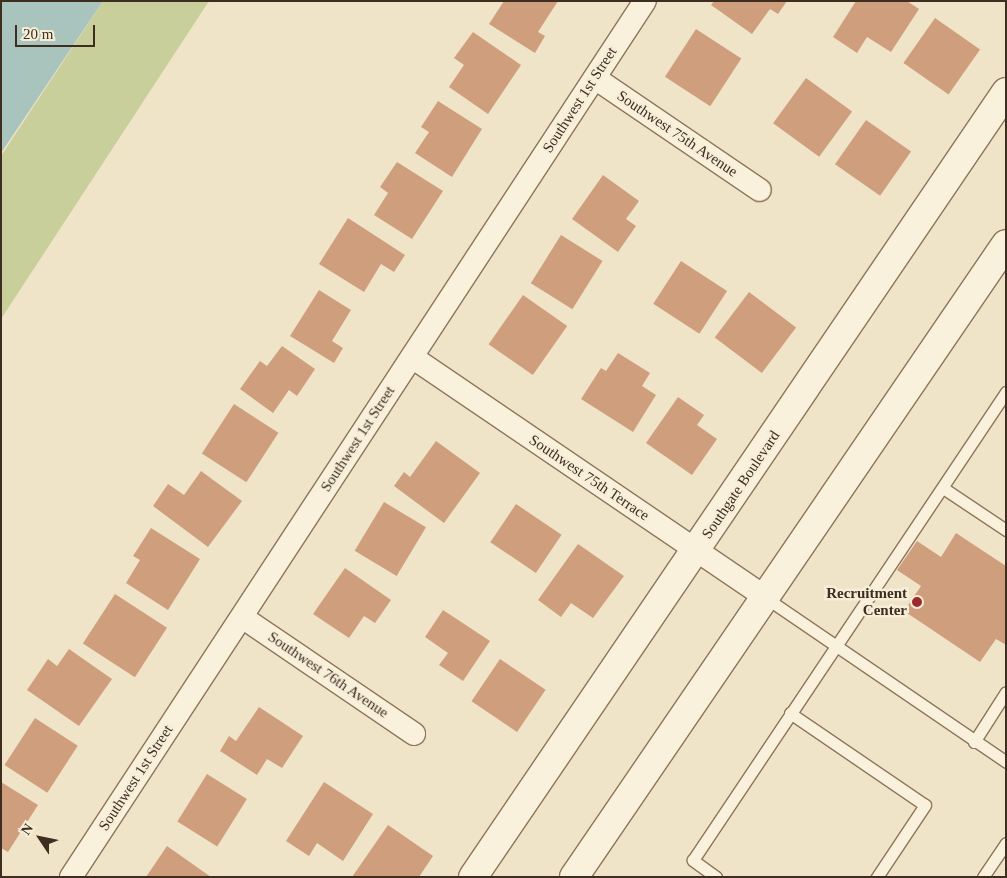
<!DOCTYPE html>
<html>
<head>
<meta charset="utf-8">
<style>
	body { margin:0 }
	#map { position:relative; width:1007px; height:878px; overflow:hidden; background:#f0e4c8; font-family:"Times New Roman",serif }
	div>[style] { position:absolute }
	.green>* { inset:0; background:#c9cf9b }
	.water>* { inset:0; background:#a9c4bc }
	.building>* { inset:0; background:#cf9f7d; transform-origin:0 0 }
	.roads { filter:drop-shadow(1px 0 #8d765c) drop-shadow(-1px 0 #8d765c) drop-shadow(0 1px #8d765c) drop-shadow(0 -1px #8d765c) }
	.service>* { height:11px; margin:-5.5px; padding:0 5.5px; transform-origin:5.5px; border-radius:5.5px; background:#faf1dc }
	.minor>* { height:22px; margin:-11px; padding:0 11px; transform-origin:11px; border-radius:11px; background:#faf1dc }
	.secondary>* { height:28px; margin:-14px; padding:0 14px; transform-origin:14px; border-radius:14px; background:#faf1dc }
	.dots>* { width:14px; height:14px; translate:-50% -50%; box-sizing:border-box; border:2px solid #f7eed8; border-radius:50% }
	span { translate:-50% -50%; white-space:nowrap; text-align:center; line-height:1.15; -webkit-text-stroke:5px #f7eed8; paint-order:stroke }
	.street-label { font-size:15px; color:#3d2e20 }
	.poi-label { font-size:15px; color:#3d2e20; font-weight:700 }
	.right { translate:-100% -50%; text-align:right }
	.frame { position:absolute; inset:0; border:2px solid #3d2e20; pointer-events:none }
	.north { position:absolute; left:15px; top:813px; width:50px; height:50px; -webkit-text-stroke:4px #f7eed8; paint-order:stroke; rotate:304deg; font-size:14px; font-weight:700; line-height:20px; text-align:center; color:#3d2e20 }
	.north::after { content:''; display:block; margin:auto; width:18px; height:22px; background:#3d2e20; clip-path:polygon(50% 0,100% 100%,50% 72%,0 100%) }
	.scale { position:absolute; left:15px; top:25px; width:80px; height:22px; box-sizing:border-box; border:2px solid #3d2e20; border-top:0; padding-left:6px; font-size:15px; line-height:18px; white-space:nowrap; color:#3d2e20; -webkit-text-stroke:4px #f7eed8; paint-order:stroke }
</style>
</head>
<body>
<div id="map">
	<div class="green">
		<div style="clip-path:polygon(103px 1px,209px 1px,1px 319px,1px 156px)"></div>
	</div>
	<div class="water">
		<div style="clip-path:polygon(1px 1px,103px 1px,1px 153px)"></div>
	</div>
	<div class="building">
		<div style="clip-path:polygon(504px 1px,558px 1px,538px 32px,545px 36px,535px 53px,489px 24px)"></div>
		<div style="clip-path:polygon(714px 1px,787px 1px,778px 14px,770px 9px,752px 34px,711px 5px)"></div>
		<div style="clip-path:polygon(856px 1px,907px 1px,919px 9px,891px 52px,867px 37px,857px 53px,833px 37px)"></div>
		<div style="left:935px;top:18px;width:55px;height:55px;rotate:35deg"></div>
		<div style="left:696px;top:29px;width:54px;height:57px;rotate:33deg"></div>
		<div style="clip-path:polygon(473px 32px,521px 65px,488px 114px,449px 87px,464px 65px,454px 58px)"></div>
		<div style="left:806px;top:78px;width:57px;height:56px;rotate:36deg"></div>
		<div style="clip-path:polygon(438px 101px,482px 129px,452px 177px,415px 153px,429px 132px,421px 127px)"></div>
		<div style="left:866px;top:120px;width:55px;height:54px;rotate:35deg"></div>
		<div style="clip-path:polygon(397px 162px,443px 191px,412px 239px,374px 215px,388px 193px,380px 187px)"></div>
		<div style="clip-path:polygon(603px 175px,639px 201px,626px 219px,636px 226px,618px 252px,572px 219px)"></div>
		<div style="clip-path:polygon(348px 218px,405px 255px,394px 272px,381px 264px,364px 292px,319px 264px)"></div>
		<div style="left:561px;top:235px;width:49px;height:57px;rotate:32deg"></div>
		<div style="left:681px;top:261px;width:55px;height:51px;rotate:33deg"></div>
		<div style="clip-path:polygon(319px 290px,351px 310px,332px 341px,343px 348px,334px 363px,290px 336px)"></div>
		<div style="left:749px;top:292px;width:59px;height:57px;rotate:37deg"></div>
		<div style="left:523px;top:295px;width:54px;height:60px;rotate:35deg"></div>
		<div style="clip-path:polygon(282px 346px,315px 369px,297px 396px,289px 390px,273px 413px,240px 389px,260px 361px,267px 366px)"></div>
		<div style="clip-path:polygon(618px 353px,650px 373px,642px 386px,656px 395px,633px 432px,581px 399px,601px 368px,606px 371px)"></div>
		<div style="clip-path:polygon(678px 397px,704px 415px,697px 425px,717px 439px,692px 475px,646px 443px)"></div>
		<div style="left:234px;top:404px;width:53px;height:59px;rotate:33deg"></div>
		<div style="clip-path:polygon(436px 441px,480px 473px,444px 523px,394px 486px,404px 472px,410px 477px)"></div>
		<div style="clip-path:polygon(201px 471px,242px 501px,208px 547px,153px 506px,168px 484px,184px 495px)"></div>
		<div style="left:384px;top:502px;width:49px;height:57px;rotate:31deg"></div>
		<div style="left:516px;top:504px;width:55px;height:46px;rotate:34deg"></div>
		<div style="clip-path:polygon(151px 528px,200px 559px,168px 610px,126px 583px,140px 560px,133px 556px)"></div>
		<div style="clip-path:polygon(956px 533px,1006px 566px,1006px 645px,996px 639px,980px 662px,904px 611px,921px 586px,897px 570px,917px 541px,941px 557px)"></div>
		<div style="clip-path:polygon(578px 544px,624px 576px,593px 618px,571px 603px,561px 617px,538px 600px)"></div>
		<div style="clip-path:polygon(345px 568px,391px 600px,375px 623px,364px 616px,349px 638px,313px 614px)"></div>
		<div style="left:115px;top:594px;width:62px;height:59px;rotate:33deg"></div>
		<div style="clip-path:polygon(443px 610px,490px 641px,463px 681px,439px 665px,448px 653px,425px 637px)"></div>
		<div style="clip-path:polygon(69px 649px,112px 679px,79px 726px,27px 690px,48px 659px,57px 666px)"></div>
		<div style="left:500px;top:659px;width:55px;height:51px;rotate:34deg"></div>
		<div style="clip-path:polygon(259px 707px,303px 736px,282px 768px,267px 759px,257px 775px,220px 751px,229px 736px,236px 741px)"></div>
		<div style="left:35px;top:718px;width:51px;height:56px;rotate:33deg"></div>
		<div style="left:207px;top:774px;width:47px;height:56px;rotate:32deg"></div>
		<div style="clip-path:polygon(1px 782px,38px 805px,8px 852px,1px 848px)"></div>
		<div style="clip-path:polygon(324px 782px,373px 814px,343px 861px,317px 843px,309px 856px,286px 841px)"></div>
		<div style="clip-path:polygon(388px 825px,433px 856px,419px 877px,352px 877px)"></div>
		<div style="clip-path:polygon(167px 846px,211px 877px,146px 877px)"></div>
	</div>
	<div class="roads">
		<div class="service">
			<div style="left:943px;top:488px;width:76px;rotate:33.7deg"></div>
			<div style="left:766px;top:598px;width:291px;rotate:34.3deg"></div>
			<div style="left:790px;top:713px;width:163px;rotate:34.3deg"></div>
			<div style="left:925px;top:805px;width:87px;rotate:123.7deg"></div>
			<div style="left:974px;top:742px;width:59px;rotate:-57.4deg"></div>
			<div style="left:716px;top:877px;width:29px;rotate:-144deg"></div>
			<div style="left:693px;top:860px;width:563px;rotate:-56.23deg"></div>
			<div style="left:983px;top:877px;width:41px;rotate:-55.9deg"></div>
		</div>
		<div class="minor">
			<div style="left:595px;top:78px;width:199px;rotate:34.2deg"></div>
			<div style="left:412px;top:357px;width:428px;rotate:34.2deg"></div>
			<div style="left:242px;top:617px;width:208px;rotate:34.2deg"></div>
			<div style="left:71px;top:877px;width:1047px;rotate:-56.77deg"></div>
		</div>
		<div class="secondary">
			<div style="left:473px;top:877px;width:949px;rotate:-55.82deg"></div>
			<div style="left:574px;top:877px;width:766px;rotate:-55.69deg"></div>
		</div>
	</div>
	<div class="dots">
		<div style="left:917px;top:602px;background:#9e2a2b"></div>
	</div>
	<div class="street-label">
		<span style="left:580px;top:100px;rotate:-57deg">Southwest 1st Street</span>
		<span style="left:677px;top:134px;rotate:34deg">Southwest 75th Avenue</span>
		<span style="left:358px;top:439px;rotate:-57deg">Southwest 1st Street</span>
		<span style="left:589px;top:478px;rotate:34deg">Southwest 75th Terrace</span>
		<span style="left:741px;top:485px;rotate:-56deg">Southgate Boulevard</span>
		<span style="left:328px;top:675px;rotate:34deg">Southwest 76th Avenue</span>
		<span style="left:136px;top:778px;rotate:-57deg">Southwest 1st Street</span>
	</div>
	<div class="poi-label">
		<span class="right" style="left:907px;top:602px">Recruitment<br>Center</span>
	</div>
	<div class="frame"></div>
	<div class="north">N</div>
	<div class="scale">20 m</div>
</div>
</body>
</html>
